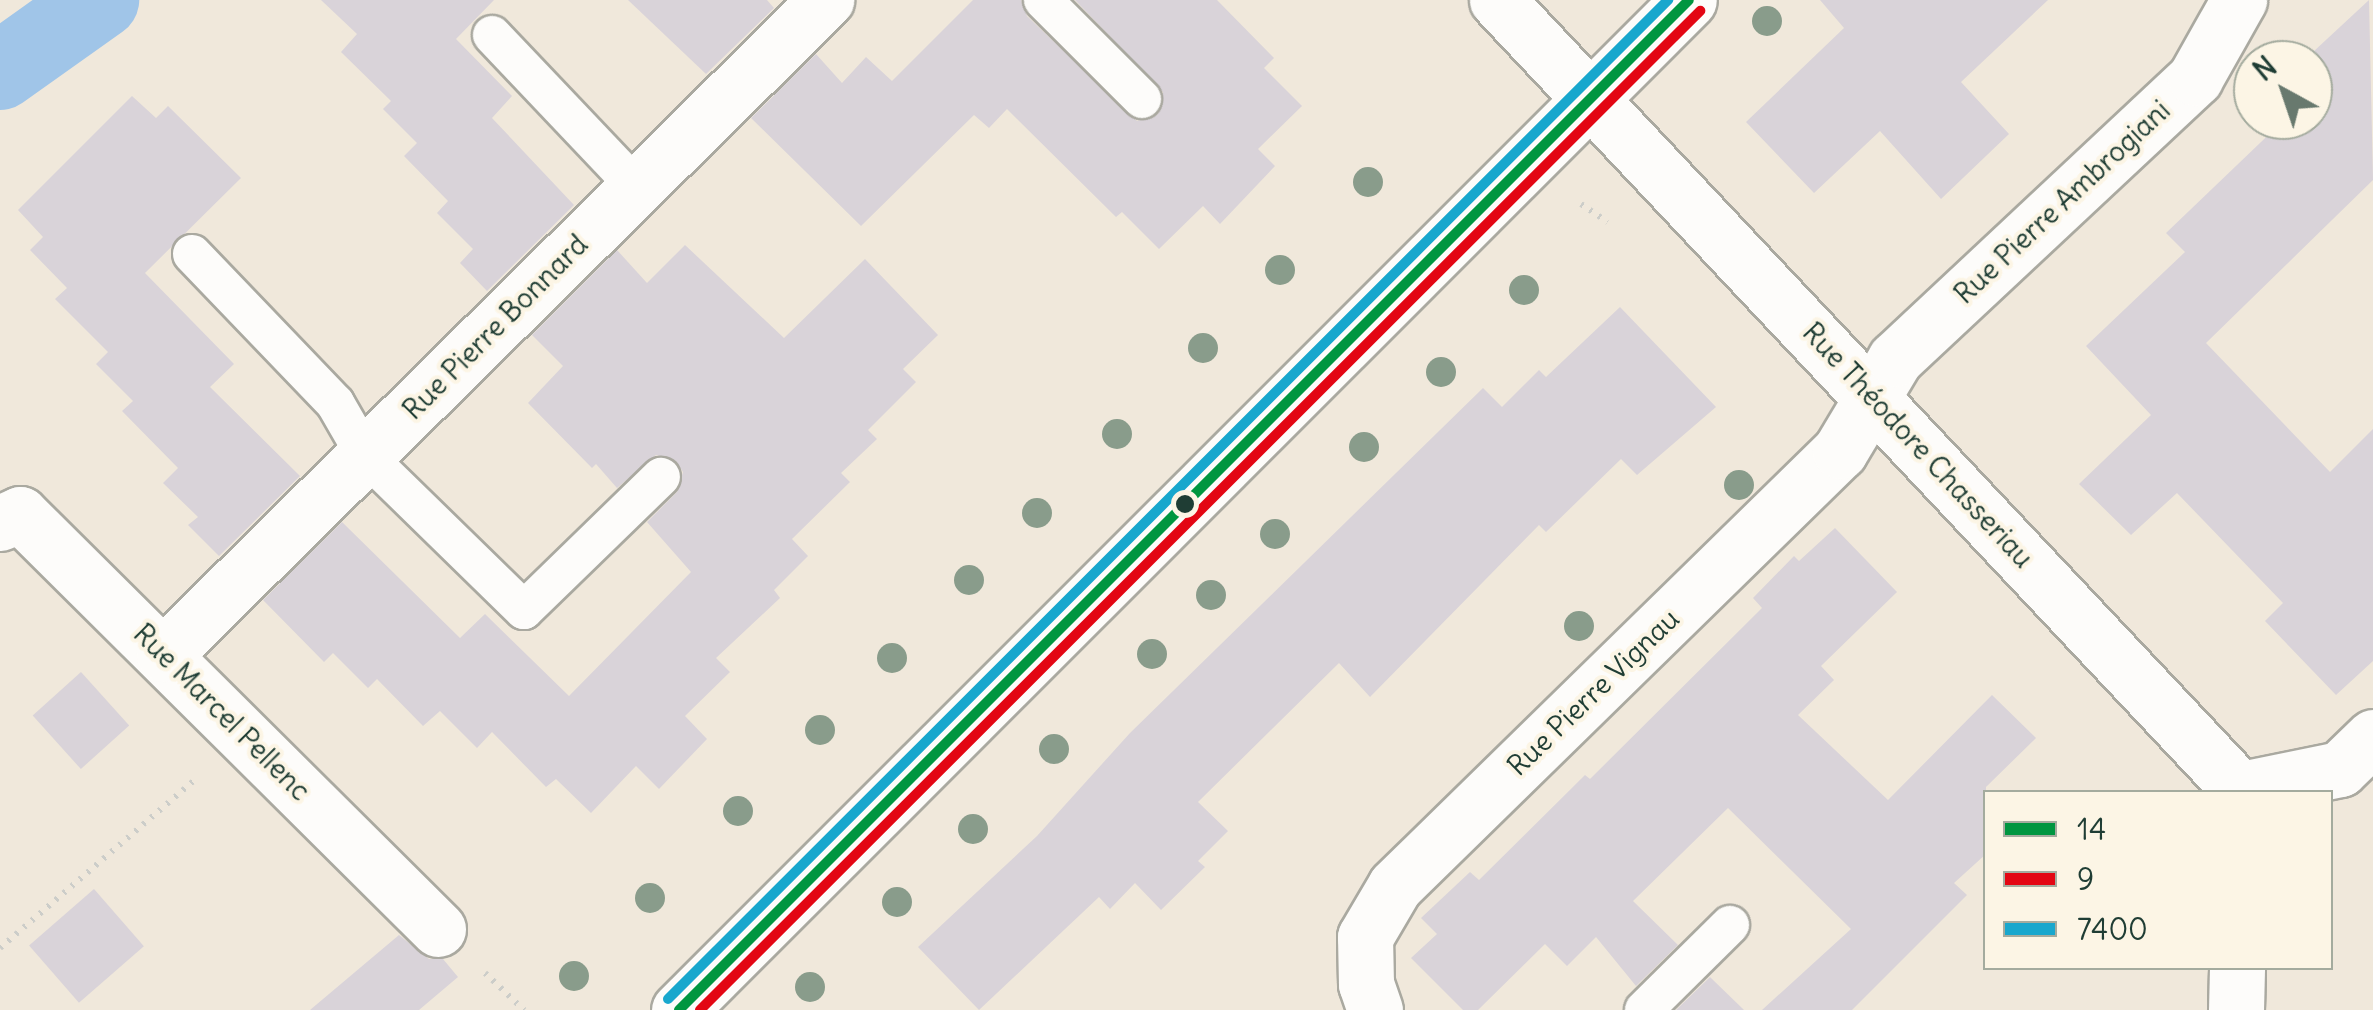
<!DOCTYPE html>
<html>
<head>
<meta charset="utf-8">
<style>
	body { margin:0 }
	#map { position:relative; width:2373px; height:1010px; overflow:hidden; background:#f0e8db; font-family:Delius,sans-serif }
	div>[style] { position:absolute }
	.canal>* { height:78px; margin:-39px; padding:0 39px; transform-origin:39px; border-radius:39px; background:#a0c5e8 }
	.building>* { inset:0; background:#d9d3d9; transform-origin:0 0 }
	.path>* { height:6px; margin-top:-3px; transform-origin:0; background:repeating-linear-gradient(90deg,#cccdc9 0 2.5px,transparent 0 10.5px) }
	.roads { filter:drop-shadow(2px 0 #aaa9a0) drop-shadow(-2px 0 #aaa9a0) drop-shadow(0 2px #aaa9a0) drop-shadow(0 -2px #aaa9a0) }
	.service>* { height:38px; margin:-19px; padding:0 19px; transform-origin:19px; border-radius:19px; background:#fdfcfa }
	.minor>* { height:55px; margin:-27.5px; padding:0 27.5px; transform-origin:27.5px; border-radius:27.5px; background:#fdfcfa }
	.tertiary>* { height:55px; margin:-27.5px; padding:0 27.5px; transform-origin:27.5px; border-radius:27.5px; background:#fdfcfa }
	.bus-1>* { height:10px; margin:-5px; padding:0 5px; transform-origin:5px; border-radius:5px; background:#009640 }
	.bus-2>* { height:10px; margin:-5px; padding:0 5px; transform-origin:5px; border-radius:5px; background:#e30613 }
	.bus-3>* { height:10px; margin:-5px; padding:0 5px; transform-origin:5px; border-radius:5px; background:#18a7cd }
	.trees>* { width:30px; height:30px; margin:-15px; border-radius:50%; background:#899c8b }
	.dots>* { width:28px; height:28px; translate:-50% -50%; box-sizing:border-box; border:5px solid #fcf5e5; border-radius:50% }
	span { translate:-50% -50%; white-space:nowrap; text-align:center; line-height:1.15; -webkit-text-stroke:8px #fcf5e5; paint-order:stroke }
	.street-label { font-size:28px; color:#1f3d34 }
	.legend { position:absolute; left:1983px; top:790px; width:350px; height:180px; box-sizing:border-box; background:#fcf5e5; border:2px solid #a4ab9e; margin:0; padding:12px 18px; list-style:none; font-size:30px; color:#1f3d34 }
	.legend li { display:flex; align-items:center; gap:20px; height:50px }
	.legend b { width:50px; border:2px solid #a4ab9e }
	.north { position:absolute; left:2233px; top:40px; width:100px; height:100px; box-sizing:border-box; background:#fcf5e5; border:2px solid #a4ab9e; border-radius:50%; rotate:320deg; font-size:28px; font-weight:700; line-height:40px; text-align:center; color:#1f3d34 }
	.north::after { content:''; display:block; margin:auto; width:35px; height:45px; background:#68796e; clip-path:polygon(50% 0,100% 100%,50% 72%,0 100%) }
</style>
</head>
<body>
<div id="map">
	<div class="canal">
		<div style="left:0;top:71px;width:123px;rotate:-35.4deg"></div>
	</div>
	<div class="building">
		<div style="clip-path:polygon(321px 0,494px 0,456px 39px,512px 96px,492px 118px,574px 205px,487px 291px,460px 263px,473px 249px,437px 213px,448px 201px,404px 156px,417px 143px,383px 109px,391px 101px,341px 52px,357px 34px)"></div>
		<div style="clip-path:polygon(628px 0,767px 0,774px 8px,706px 74px)"></div>
		<div style="clip-path:polygon(973px 0,1021px 0,1027px 16px,1137px 121px,1158px 114px,1163px 92px,1075px 0,1217px 0,1274px 58px,1264px 68px,1302px 106px,1258px 149px,1275px 166px,1220px 224px,1203px 206px,1159px 249px,1122px 212px,1116px 217px,1007px 109px,989px 128px,974px 115px,861px 226px,751px 118px,816px 54px,842px 83px,866px 57px,892px 81px)"></div>
		<div style="clip-path:polygon(1820px 0,2048px 0,1961px 82px,2009px 134px,1941px 199px,1880px 131px,1814px 193px,1746px 122px,1844px 28px)"></div>
		<div style="clip-path:polygon(2369px 0,2373px 180px,2206px 343px,2330px 472px,2373px 429px,2373px 661px,2336px 695px,2265px 621px,2283px 603px,2177px 493px,2131px 535px,2079px 484px,2151px 415px,2086px 346px,2185px 252px,2166px 233px,2284px 120px,2313px 120px,2313px 52px)"></div>
		<div style="clip-path:polygon(132px 96px,156px 118px,168px 106px,241px 178px,145px 273px,234px 364px,210px 387px,300px 476px,219px 556px,188px 525px,198px 517px,163px 483px,178px 468px,122px 411px,133px 401px,96px 364px,108px 352px,55px 299px,67px 288px,30px 250px,43px 237px,18px 210px)"></div>
		<div style="clip-path:polygon(685px 245px,784px 338px,865px 259px,938px 335px,903px 369px,916px 382px,868px 430px,877px 439px,841px 473px,850px 482px,792px 539px,808px 556px,774px 590px,780px 598px,716px 658px,730px 672px,685px 716px,707px 739px,659px 789px,636px 766px,591px 813px,556px 779px,546px 787px,492px 732px,477px 748px,440px 711px,423px 726px,377px 679px,368px 688px,333px 653px,324px 662px,263px 600px,342px 522px,460px 638px,485px 614px,569px 696px,691px 572px,647px 522px,677px 492px,683px 472px,676px 461px,656px 455px,617px 488px,596px 464px,592px 468px,528px 403px,563px 366px,532px 335px,617px 250px,647px 283px)"></div>
		<div style="clip-path:polygon(1620px 307px,1716px 407px,1637px 475px,1621px 459px,1546px 532px,1539px 525px,1370px 697px,1339px 663px,1198px 802px,1228px 831px,1198px 861px,1205px 867px,1161px 910px,1135px 883px,1110px 909px,1099px 897px,979px 1010px,918px 947px,1037px 836px,1130px 733px,1483px 388px,1502px 407px,1539px 370px,1546px 377px)"></div>
		<div style="clip-path:polygon(1835px 528px,1897px 592px,1821px 666px,1834px 680px,1798px 715px,1888px 800px,1992px 695px,2036px 738px,1986px 787px,1986px 854px,1954px 883px,1967px 895px,1852px 1010px,1762px 1010px,1851px 929px,1728px 808px,1633px 901px,1678px 945px,1636px 986px,1596px 937px,1567px 966px,1545px 944px,1478px 1010px,1463px 1010px,1411px 958px,1437px 934px,1421px 918px,1470px 872px,1479px 880px,1585px 775px,1590px 779px,1762px 608px,1753px 598px,1794px 556px,1799px 561px)"></div>
		<div style="left:81px;top:672px;width:72px;height:65px;rotate:48deg"></div>
		<div style="left:94px;top:889px;width:76px;height:86px;rotate:49deg"></div>
		<div style="clip-path:polygon(399px 935px,429px 959px,443px 959px,458px 977px,419px 1010px,310px 1010px)"></div>
		<div style="clip-path:polygon(1710px 977px,1744px 1010px,1676px 1010px)"></div>
	</div>
	<div class="path">
		<div style="left:1581px;top:204px;width:32px;rotate:34deg"></div>
		<div style="left:0;top:948px;width:259px;rotate:-40.8deg"></div>
		<div style="left:485px;top:973px;width:54px;rotate:43.5deg"></div>
	</div>
	<div class="roads">
		<div class="service">
			<div style="left:1043px;top:0;width:140px;rotate:45deg"></div>
			<div style="left:492px;top:35px;width:209px;rotate:46.5deg"></div>
			<div style="left:192px;top:254px;width:207px;rotate:46.2deg"></div>
			<div style="left:335px;top:403px;width:60px;rotate:60deg"></div>
			<div style="left:365px;top:455px;width:222px;rotate:44.3deg"></div>
			<div style="left:524px;top:610px;width:191px;rotate:-44.2deg"></div>
			<div style="left:1644px;top:1010px;width:121px;rotate:-44.7deg"></div>
		</div>
		<div class="minor">
			<div style="left:1497px;top:0;width:1087px;rotate:46.75deg"></div>
			<div style="left:0;top:523px;width:22px;rotate:-24deg"></div>
			<div style="left:20px;top:514px;width:589px;rotate:44.79deg"></div>
			<div style="left:164px;top:654px;width:931px;rotate:-44.65deg"></div>
			<div style="left:2242px;top:789px;width:100px;rotate:-11.5deg"></div>
			<div style="left:2340px;top:769px;width:46px;rotate:-44.1deg"></div>
			<div style="left:1375px;top:1010px;width:28px;rotate:-109deg"></div>
			<div style="left:1366px;top:984px;width:47px;rotate:-91.2deg"></div>
			<div style="left:1365px;top:937px;width:59px;rotate:-59.5deg"></div>
			<div style="left:1395px;top:886px;width:622px;rotate:-44.35deg"></div>
			<div style="left:1840px;top:451px;width:107px;rotate:-59.1deg"></div>
			<div style="left:1895px;top:359px;width:411px;rotate:-43.1deg"></div>
			<div style="left:2195px;top:78px;width:90px;rotate:-60.6deg"></div>
			<div style="left:2236px;top:1010px;width:42px;rotate:-88.6deg"></div>
		</div>
		<div class="tertiary">
			<div style="left:679px;top:1010px;width:1428px;rotate:-45deg"></div>
		</div>
	</div>
	<div class="bus-1">
		<div style="left:679px;top:1010px;width:1428px;rotate:-45deg"></div>
	</div>
	<div class="bus-2">
		<div style="left:700px;top:1010px;width:1414px;rotate:-44.97deg"></div>
	</div>
	<div class="bus-3">
		<div style="left:668px;top:999px;width:1414px;rotate:-44.97deg"></div>
	</div>
	<div class="trees">
		<div style="left:1767px;top:21px"></div>
		<div style="left:1368px;top:182px"></div>
		<div style="left:1280px;top:270px"></div>
		<div style="left:1524px;top:290px"></div>
		<div style="left:1203px;top:348px"></div>
		<div style="left:1441px;top:372px"></div>
		<div style="left:1117px;top:434px"></div>
		<div style="left:1364px;top:447px"></div>
		<div style="left:1739px;top:485px"></div>
		<div style="left:1037px;top:513px"></div>
		<div style="left:1275px;top:534px"></div>
		<div style="left:969px;top:580px"></div>
		<div style="left:1211px;top:595px"></div>
		<div style="left:1579px;top:626px"></div>
		<div style="left:1152px;top:654px"></div>
		<div style="left:892px;top:658px"></div>
		<div style="left:820px;top:730px"></div>
		<div style="left:1054px;top:749px"></div>
		<div style="left:738px;top:811px"></div>
		<div style="left:973px;top:829px"></div>
		<div style="left:650px;top:898px"></div>
		<div style="left:897px;top:902px"></div>
		<div style="left:574px;top:976px"></div>
		<div style="left:810px;top:987px"></div>
	</div>
	<div class="dots">
		<div style="left:1185px;top:504px;background:#1f3d34"></div>
	</div>
	<div class="street-label">
		<span style="left:2062px;top:202px;rotate:-43deg">Rue Pierre Ambrogiani</span>
		<span style="left:495px;top:327px;rotate:-45deg">Rue Pierre Bonnard</span>
		<span style="left:1918px;top:445px;rotate:47deg">Rue Théodore Chasseriau</span>
		<span style="left:1593px;top:692px;rotate:-44deg">Rue Pierre Vignau</span>
		<span style="left:222px;top:712px;rotate:45deg">Rue Marcel Pellenc</span>
	</div>
	<ul class="legend">
	<li><b style="height:12px;background:#009640"></b>14</li>
	<li><b style="height:12px;background:#e30613"></b>9</li>
	<li><b style="height:12px;background:#18a7cd"></b>7400</li>
	</ul>
	<div class="north">N</div>
</div>
</body>
</html>
